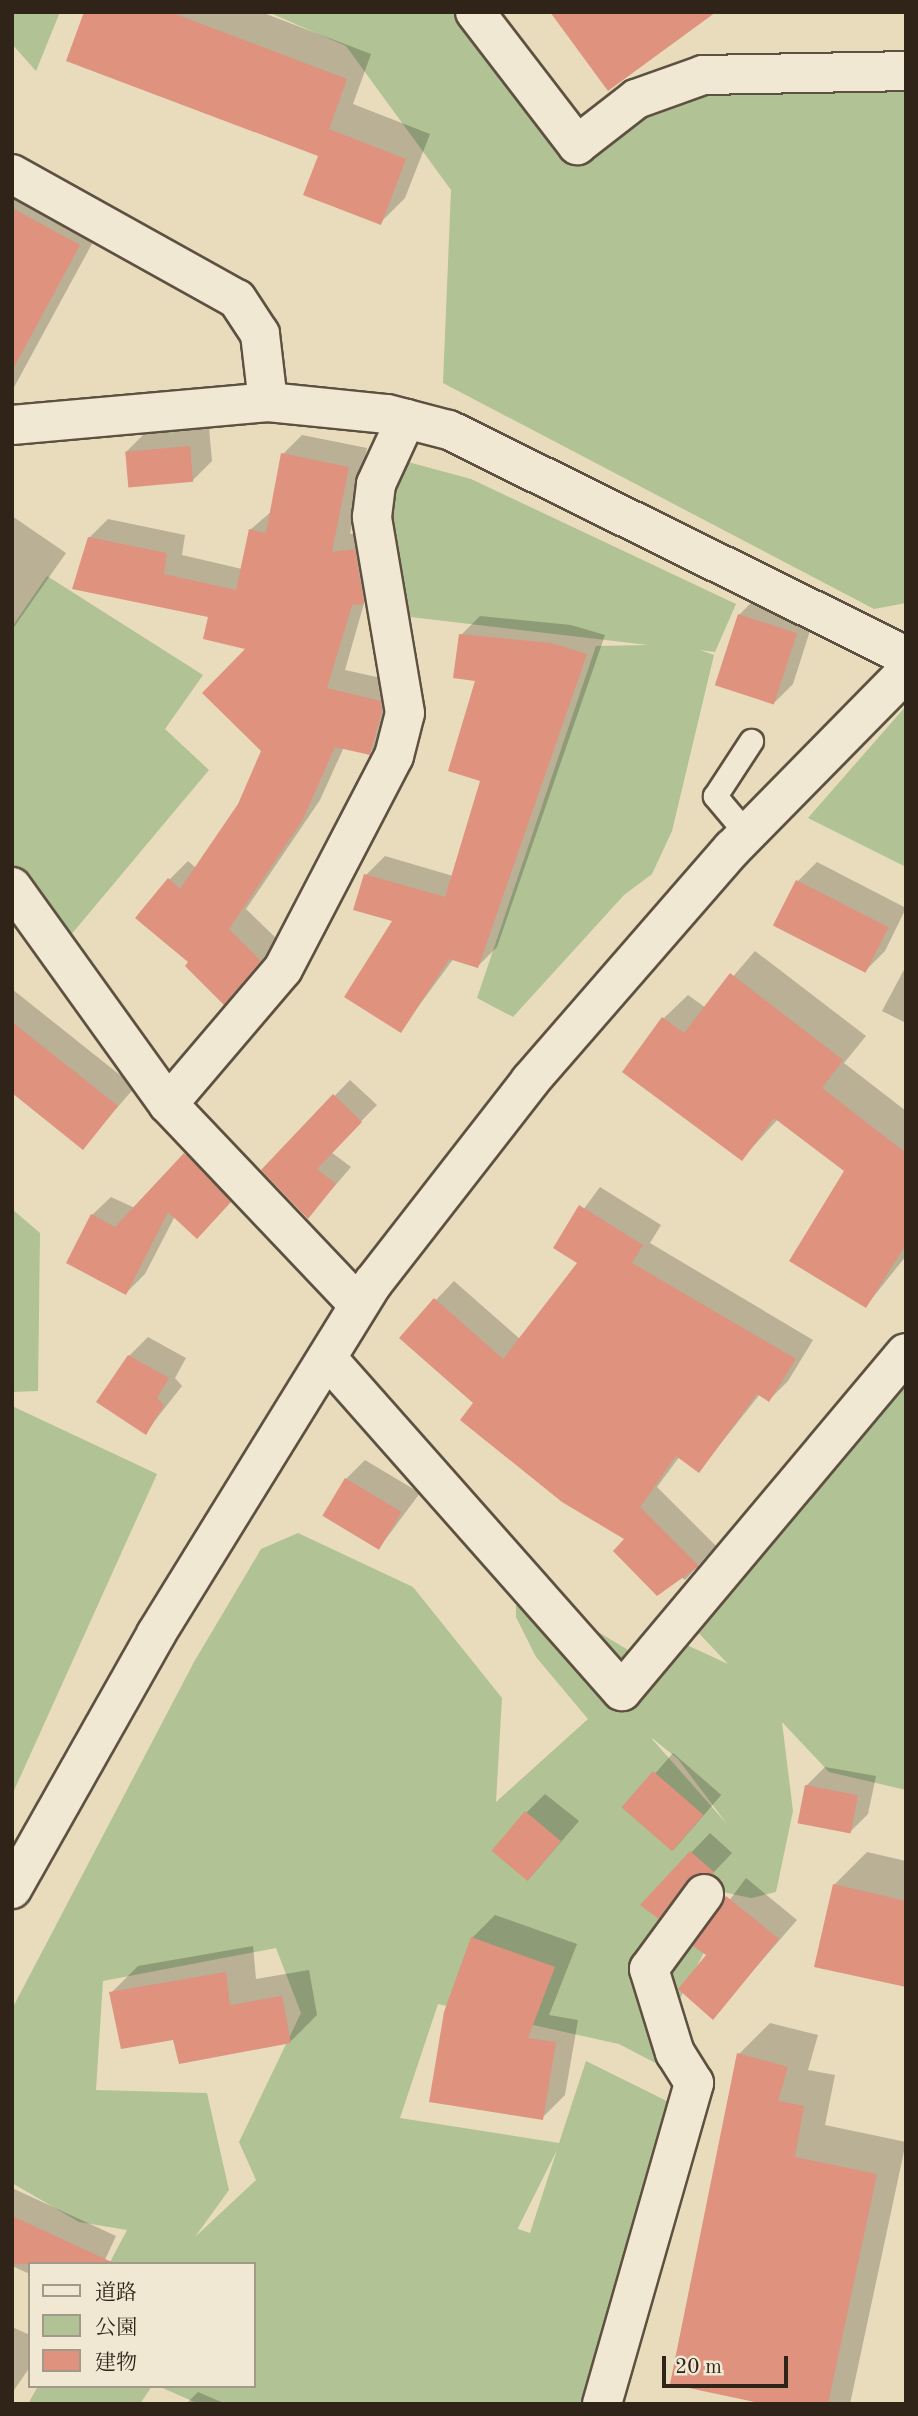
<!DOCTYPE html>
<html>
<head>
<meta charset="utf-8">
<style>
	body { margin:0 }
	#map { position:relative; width:918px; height:2416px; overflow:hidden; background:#e8dcbc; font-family:"Old Standard TT","Noto Serif JP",serif }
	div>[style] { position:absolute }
	.green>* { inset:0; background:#b1c294 }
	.shadow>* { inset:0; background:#0003; transform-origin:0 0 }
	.building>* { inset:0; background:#df927e; transform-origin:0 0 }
	.roads { filter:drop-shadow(2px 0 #5e5141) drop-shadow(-2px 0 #5e5141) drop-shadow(0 2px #5e5141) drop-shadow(0 -2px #5e5141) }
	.lane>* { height:23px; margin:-11.5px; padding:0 11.5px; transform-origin:11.5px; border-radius:11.5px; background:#f0e8d3 }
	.street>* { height:38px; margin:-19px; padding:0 19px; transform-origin:19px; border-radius:19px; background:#f0e8d3 }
	.secondary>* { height:38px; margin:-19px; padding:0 19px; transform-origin:19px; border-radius:19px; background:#f0e8d3 }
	span { translate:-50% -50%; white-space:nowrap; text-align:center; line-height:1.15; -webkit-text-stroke:5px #f0e8d3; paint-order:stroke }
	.frame { position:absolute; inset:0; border:14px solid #302318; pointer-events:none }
	.legend { position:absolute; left:28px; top:2262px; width:228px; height:126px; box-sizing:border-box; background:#f0e8d3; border:2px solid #a39988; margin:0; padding:9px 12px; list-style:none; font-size:21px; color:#302318 }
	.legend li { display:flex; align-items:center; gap:14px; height:35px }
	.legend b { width:35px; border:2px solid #a39988 }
	.scale { position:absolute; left:662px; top:2356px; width:126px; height:32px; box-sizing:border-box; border:4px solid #302318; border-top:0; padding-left:9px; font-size:21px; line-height:24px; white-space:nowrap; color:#302318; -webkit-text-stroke:5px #f0e8d3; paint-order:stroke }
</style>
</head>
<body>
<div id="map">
	<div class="green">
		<div style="clip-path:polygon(12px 12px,60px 12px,36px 71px,12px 44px)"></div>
		<div style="clip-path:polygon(268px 12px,475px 12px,568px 134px,703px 75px,906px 72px,906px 603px,874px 609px,443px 383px,451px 190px,346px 46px)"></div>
		<div style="clip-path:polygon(408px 462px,471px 479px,736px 604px,715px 652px,700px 650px,714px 655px,672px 831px,652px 874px,624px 895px,513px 1017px,477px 998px,596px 646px,648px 645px,402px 616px,383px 500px,389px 478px)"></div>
		<div style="clip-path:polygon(47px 576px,203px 675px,165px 729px,209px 770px,70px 936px,12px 873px,12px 627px)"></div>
		<div style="clip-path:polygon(906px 706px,906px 867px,808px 818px)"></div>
		<div style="clip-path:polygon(12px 1209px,40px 1233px,38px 1391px,12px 1392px)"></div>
		<div style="clip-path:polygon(evenodd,906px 1362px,906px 1790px,829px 1772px,782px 1722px,793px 1811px,776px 1892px,751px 1898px,718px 1891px,723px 1879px,713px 1894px,727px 1908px,670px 2018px,667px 2069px,619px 2044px,438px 2004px,400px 2118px,559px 2143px,586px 2061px,687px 2111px,595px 2404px,199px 2404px,158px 2386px,254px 2386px,254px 2264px,109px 2264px,127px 2230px,79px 2222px,12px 2183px,12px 2009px,194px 1662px,261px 1549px,298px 1533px,413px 1587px,502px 1698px,496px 1802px,588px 1719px,536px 1657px,516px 1617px,516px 1595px,537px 1595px,628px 1650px,676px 1640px,728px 1664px,693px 1627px,906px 1362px,652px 1738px,678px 1759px,727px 1824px,652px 1739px,652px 1738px,906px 1362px,276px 1948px,301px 2013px,239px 2142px,256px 2180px,195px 2237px,229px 2190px,207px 2093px,96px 2090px,103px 1981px,276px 1948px,906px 1362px,557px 2150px,530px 2233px,518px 2229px,518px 2228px,557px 2150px)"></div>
		<div style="clip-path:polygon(12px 1406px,157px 1474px,12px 1795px)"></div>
		<div style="clip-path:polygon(38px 2386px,152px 2386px,140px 2404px,28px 2404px)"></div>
	</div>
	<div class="shadow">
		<div style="clip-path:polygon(86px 12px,261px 12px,371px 54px,353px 104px,430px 134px,405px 198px,380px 223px,321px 155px)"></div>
		<div style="clip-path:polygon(12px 177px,106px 218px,12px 391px)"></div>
		<div style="clip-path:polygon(209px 428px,212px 461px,193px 480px,126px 452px,145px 433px)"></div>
		<div style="clip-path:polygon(302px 435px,367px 448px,350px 534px,374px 531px,383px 583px,365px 600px,345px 670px,399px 682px,388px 734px,369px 753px,344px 747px,320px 800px,246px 909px,279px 941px,224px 1002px,190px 962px,169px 880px,188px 861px,196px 868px,239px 804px,263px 751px,249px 648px,210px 616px,89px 538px,108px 519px,185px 535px,182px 555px,242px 569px,250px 530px,272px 511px,283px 454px)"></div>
		<div style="clip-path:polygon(12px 516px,66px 553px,12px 630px)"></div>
		<div style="clip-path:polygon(758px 596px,815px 615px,793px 684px,774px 703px,739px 615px)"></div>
		<div style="clip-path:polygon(480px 616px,571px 625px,605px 635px,497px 947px,478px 966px,454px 958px,401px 1030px,394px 920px,366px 875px,385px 856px,453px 876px,482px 779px,478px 679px,461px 635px)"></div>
		<div style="clip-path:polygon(817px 862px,906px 908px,885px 951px,866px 970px,798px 881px)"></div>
		<div style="clip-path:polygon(755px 951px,866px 1036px,844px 1063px,906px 1111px,906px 1256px,866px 1306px,846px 1171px,778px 1119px,742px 1159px,664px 1018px,688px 995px,706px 1008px)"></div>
		<div style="clip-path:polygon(906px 966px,906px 1023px,882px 1011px)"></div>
		<div style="clip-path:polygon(12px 989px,135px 1087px,83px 1147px,12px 1091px)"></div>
		<div style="clip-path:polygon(350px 1080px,377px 1105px,331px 1152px,351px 1167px,308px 1217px,263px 1170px)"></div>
		<div style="clip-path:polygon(204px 1136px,249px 1182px,215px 1218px,175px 1216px,145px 1274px,126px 1293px,92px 1215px,111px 1197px,135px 1208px)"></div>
		<div style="clip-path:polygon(600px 1187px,661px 1225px,650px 1243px,813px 1340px,788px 1381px,769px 1400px,760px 1394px,699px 1471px,680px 1456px,657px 1487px,716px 1546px,685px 1580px,627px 1539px,475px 1403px,436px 1300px,454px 1281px,521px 1340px,580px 1263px,555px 1248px)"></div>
		<div style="clip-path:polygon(148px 1337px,186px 1358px,175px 1378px,182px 1386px,146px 1432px,129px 1356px)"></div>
		<div style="clip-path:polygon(365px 1460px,420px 1493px,379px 1548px,346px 1479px)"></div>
		<div style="left:673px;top:1753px;width:64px;height:73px;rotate:41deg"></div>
		<div style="clip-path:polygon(825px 1767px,876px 1776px,868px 1814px,849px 1833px,806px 1786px)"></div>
		<div style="clip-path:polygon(545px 1794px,579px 1821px,529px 1879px,526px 1813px)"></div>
		<div style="clip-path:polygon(710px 1833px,732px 1853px,714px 1872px,692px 1877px,658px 1917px,642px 1904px)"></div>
		<div style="clip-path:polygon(867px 1852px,906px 1861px,906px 1985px,834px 1885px)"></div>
		<div style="clip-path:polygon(746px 1878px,797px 1920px,712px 2018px,709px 1955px,696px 1945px)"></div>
		<div style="clip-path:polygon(495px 1915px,577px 1944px,549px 2015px,578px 2020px,565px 2095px,542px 2118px,472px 1938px)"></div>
		<div style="clip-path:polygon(253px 1946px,256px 1979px,309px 1970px,317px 2015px,290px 2042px,175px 2038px,111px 1993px,138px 1966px)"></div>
		<div style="clip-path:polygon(770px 2023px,818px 2035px,808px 2070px,835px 2075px,825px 2125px,906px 2142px,850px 2404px,763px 2404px,739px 2054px)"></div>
		<div style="clip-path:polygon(12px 2188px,116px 2236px,103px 2264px,30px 2264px,30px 2274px,12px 2266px)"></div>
		<div style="clip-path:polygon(12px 2327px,30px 2335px,30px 2367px,12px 2393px)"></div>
		<div style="clip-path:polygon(198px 2392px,226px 2404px,186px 2404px)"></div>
	</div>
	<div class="building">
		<div style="clip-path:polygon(84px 12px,170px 12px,347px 79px,329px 129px,406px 159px,381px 225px,303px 195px,318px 156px,66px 61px)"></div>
		<div style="clip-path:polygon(550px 12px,716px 12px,608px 91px)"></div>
		<div style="clip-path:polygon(12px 208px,80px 245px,12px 371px)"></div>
		<div style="left:190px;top:446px;width:36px;height:65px;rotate:85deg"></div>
		<div style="clip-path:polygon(281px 453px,349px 467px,332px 552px,355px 549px,364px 604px,352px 605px,327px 688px,381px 701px,382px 710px,370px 755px,335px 747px,302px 821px,229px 929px,261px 961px,224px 1005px,185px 966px,188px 962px,135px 918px,168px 878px,180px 889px,238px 804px,261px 751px,202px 693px,245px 649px,203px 639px,208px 617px,72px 589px,88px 537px,167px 553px,164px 574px,236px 590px,249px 529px,266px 533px)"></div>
		<div style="left:738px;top:614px;width:62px;height:75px;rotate:18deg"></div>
		<div style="clip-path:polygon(459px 634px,551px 643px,587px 654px,478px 968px,449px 959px,401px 1033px,344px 997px,392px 921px,353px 910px,364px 874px,445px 897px,480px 781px,448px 771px,475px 681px,453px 678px)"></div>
		<div style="left:796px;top:880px;width:104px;height:51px;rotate:27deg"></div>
		<div style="clip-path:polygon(730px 973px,843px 1060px,822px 1088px,906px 1153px,906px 1244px,866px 1308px,789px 1261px,844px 1171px,774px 1118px,742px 1161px,622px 1072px,662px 1017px,684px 1033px)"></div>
		<div style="clip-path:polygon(12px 1022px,118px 1106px,83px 1150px,12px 1093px)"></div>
		<div style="clip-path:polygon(333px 1094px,362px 1122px,317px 1169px,336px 1184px,308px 1219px,261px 1170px)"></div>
		<div style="clip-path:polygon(184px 1153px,231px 1202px,197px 1239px,168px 1212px,126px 1295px,66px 1263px,91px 1214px,115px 1227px)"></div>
		<div style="clip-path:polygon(579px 1205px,643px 1245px,632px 1263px,796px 1359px,769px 1402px,757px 1394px,699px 1473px,676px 1456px,640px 1507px,699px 1566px,657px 1596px,613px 1551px,624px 1539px,562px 1502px,460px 1420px,473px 1403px,399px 1338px,434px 1298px,503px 1359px,577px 1263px,553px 1248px)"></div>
		<div style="clip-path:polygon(128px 1355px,169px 1378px,157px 1398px,164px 1405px,146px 1435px,96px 1402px)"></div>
		<div style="left:345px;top:1478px;width:66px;height:44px;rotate:31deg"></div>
		<div style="left:653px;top:1771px;width:67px;height:48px;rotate:41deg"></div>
		<div style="left:805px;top:1785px;width:54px;height:39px;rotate:11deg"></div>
		<div style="left:525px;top:1811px;width:47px;height:52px;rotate:40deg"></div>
		<div style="clip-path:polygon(690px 1851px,715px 1873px,687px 1881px,659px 1919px,640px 1905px)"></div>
		<div style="clip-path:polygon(833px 1884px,906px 1901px,906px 1987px,814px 1967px)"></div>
		<div style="clip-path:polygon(726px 1896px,779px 1939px,713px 2020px,678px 1989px,706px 1955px,693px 1946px)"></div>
		<div style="clip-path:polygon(471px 1937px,555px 1967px,528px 2038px,556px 2042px,543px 2120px,429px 2102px,444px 2012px)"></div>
		<div style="clip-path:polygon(226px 1972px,230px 2005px,282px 1996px,291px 2043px,179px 2064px,173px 2040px,121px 2049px,109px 1992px)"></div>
		<div style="clip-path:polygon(737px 2053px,788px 2067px,778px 2101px,804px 2106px,795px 2157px,877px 2174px,828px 2404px,764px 2404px,670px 2384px)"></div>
		<div style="clip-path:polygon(12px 2216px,116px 2264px,12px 2264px)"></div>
	</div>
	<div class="roads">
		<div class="lane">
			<div style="left:747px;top:834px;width:50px;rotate:-130.1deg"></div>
			<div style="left:715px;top:796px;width:66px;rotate:-56.8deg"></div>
		</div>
		<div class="street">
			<div style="left:475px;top:12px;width:168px;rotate:52.5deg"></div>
			<div style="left:577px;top:145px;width:75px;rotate:-37.9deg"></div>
			<div style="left:636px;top:99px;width:71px;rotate:-19.7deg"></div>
			<div style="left:703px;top:75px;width:203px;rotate:-1.1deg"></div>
			<div style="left:12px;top:174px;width:257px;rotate:29.1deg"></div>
			<div style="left:237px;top:299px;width:42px;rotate:56.7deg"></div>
			<div style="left:260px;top:334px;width:68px;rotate:83.3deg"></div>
			<div style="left:12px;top:887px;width:267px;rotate:54.3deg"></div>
			<div style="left:168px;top:1104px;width:277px;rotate:46.5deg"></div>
			<div style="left:168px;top:1104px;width:177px;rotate:-49.6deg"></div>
			<div style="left:283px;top:969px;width:240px;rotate:-62.5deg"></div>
			<div style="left:394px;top:756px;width:44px;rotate:-75.7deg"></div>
			<div style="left:405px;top:713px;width:199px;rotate:-99.6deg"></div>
			<div style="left:372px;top:517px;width:33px;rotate:-83deg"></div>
			<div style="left:376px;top:484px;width:72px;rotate:-65.2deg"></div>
			<div style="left:327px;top:1358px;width:445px;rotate:48.5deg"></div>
			<div style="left:622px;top:1691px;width:441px;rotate:-50deg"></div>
			<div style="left:602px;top:2404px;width:334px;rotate:-74deg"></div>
			<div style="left:694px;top:2083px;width:36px;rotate:-122deg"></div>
			<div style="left:675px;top:2053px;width:88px;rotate:-107.2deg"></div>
			<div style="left:649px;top:1969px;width:93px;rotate:-53.7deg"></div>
		</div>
		<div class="secondary">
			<div style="left:12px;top:425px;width:257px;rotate:-5.1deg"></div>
			<div style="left:268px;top:402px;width:120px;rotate:5.8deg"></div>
			<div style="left:387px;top:414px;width:64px;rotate:14.5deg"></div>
			<div style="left:449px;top:430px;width:510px;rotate:26.31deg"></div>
			<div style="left:12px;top:1889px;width:293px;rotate:-60.5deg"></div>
			<div style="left:156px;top:1634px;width:413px;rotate:-58.3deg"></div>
			<div style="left:373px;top:1283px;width:256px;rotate:-52.1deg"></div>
			<div style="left:530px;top:1081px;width:308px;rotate:-49deg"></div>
			<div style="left:732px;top:849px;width:248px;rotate:-45.5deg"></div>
		</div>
	</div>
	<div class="frame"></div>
	<ul class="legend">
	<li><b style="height:9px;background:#f0e8d3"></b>道路</li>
	<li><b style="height:19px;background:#b1c294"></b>公園</li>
	<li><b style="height:19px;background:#df927e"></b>建物</li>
	</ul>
	<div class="scale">20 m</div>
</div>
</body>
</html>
